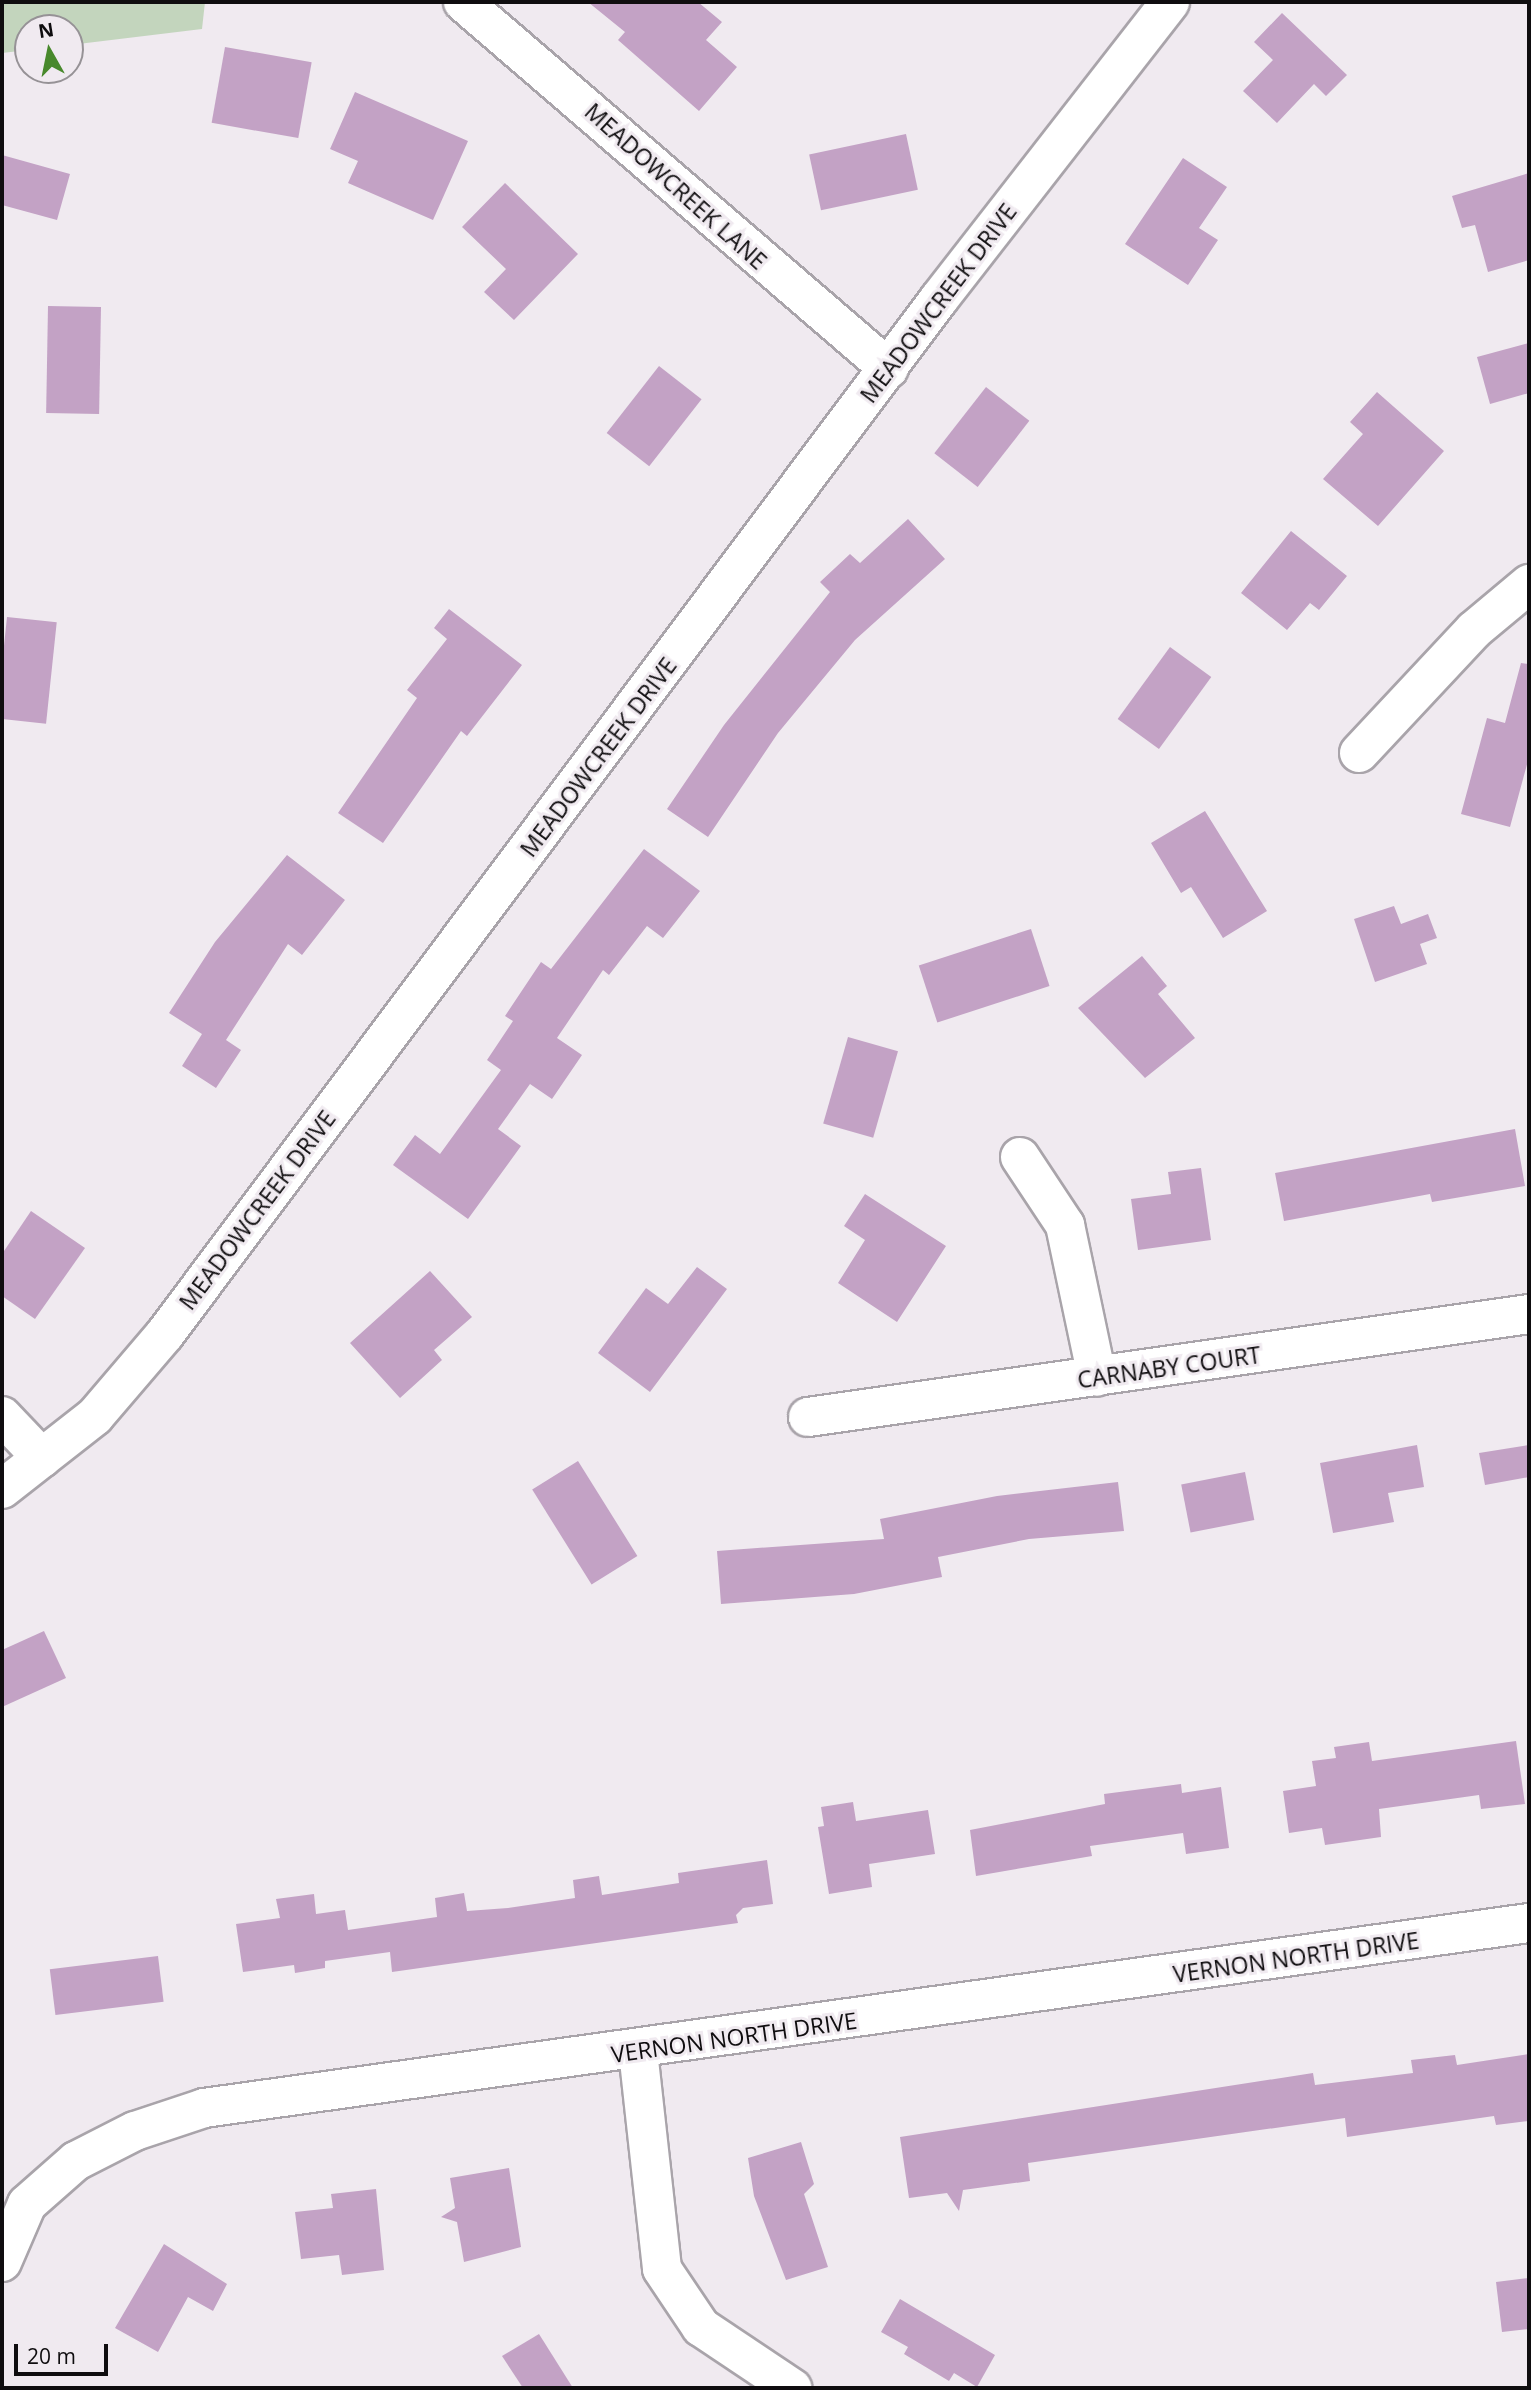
<!DOCTYPE html>
<html>
<head>
<meta charset="utf-8">
<style>
	body { margin:0 }
	#map { position:relative; width:1531px; height:2390px; overflow:hidden; background:#f0eaf0; font-family:"Open Sans",sans-serif }
	div>[style] { position:absolute }
	.green>* { inset:0; background:#c3d5bd }
	.building>* { inset:0; background:#c3a2c5; transform-origin:0 0 }
	.roads { filter:drop-shadow(2px 0 #a9a4aa) drop-shadow(-2px 0 #a9a4aa) drop-shadow(0 2px #a9a4aa) drop-shadow(0 -2px #a9a4aa) }
	.minor>* { height:38px; margin:-19px; padding:0 19px; transform-origin:19px; border-radius:19px; background:#fff }
	span { translate:-50% -50%; white-space:nowrap; text-align:center; line-height:1.15; -webkit-text-stroke:6px #f0eaf0; paint-order:stroke }
	.street-label { font-size:23px; color:#0f0d0f }
	.frame { position:absolute; inset:0; border:4px solid #0f0d0f; pointer-events:none }
	.north { position:absolute; left:14px; top:14px; width:70px; height:70px; box-sizing:border-box; background:#f0eaf0; border:2px solid #969296; border-radius:50%; rotate:351deg; font-size:19px; font-weight:700; line-height:28px; text-align:center; color:#0f0d0f }
	.north::after { content:''; display:block; margin:auto; width:24px; height:32px; background:#48892c; clip-path:polygon(50% 0,100% 100%,50% 72%,0 100%) }
	.scale { position:absolute; left:14px; top:2344px; width:94px; height:32px; box-sizing:border-box; border:4px solid #0f0d0f; border-top:0; padding-left:9px; font-size:21px; line-height:24px; white-space:nowrap; color:#0f0d0f; -webkit-text-stroke:5px #f0eaf0; paint-order:stroke }
</style>
</head>
<body>
<div id="map">
	<div class="green">
		<div style="clip-path:polygon(2px 2px,205px 2px,202px 29px,70px 45px,70px 28px,28px 28px,28px 50px,2px 53px)"></div>
	</div>
	<div class="building">
		<div style="clip-path:polygon(588px 2px,698px 2px,722px 22px,706px 40px,737px 67px,699px 111px,618px 40px,625px 32px)"></div>
		<div style="clip-path:polygon(1282px 13px,1347px 75px,1326px 96px,1314px 84px,1277px 123px,1243px 91px,1273px 60px,1254px 42px)"></div>
		<div style="left:225px;top:47px;width:88px;height:77px;rotate:10deg"></div>
		<div style="clip-path:polygon(355px 92px,468px 141px,433px 220px,348px 183px,358px 161px,330px 149px)"></div>
		<div style="left:906px;top:134px;width:57px;height:99px;rotate:78deg"></div>
		<div style="clip-path:polygon(2px 155px,70px 174px,57px 220px,2px 205px)"></div>
		<div style="clip-path:polygon(1183px 158px,1227px 187px,1199px 228px,1218px 240px,1188px 285px,1125px 244px)"></div>
		<div style="clip-path:polygon(1529px 173px,1529px 260px,1488px 272px,1475px 225px,1462px 228px,1452px 196px)"></div>
		<div style="clip-path:polygon(505px 183px,578px 254px,514px 320px,484px 292px,506px 269px,462px 227px)"></div>
		<div style="left:48px;top:306px;width:53px;height:107px;rotate:1deg"></div>
		<div style="clip-path:polygon(1529px 343px,1529px 393px,1490px 404px,1477px 357px)"></div>
		<div style="left:659px;top:366px;width:54px;height:85px;rotate:38deg"></div>
		<div style="left:986px;top:387px;width:55px;height:84px;rotate:38deg"></div>
		<div style="clip-path:polygon(1377px 392px,1444px 451px,1378px 526px,1323px 479px,1363px 434px,1350px 422px)"></div>
		<div style="clip-path:polygon(908px 519px,945px 559px,855px 640px,778px 733px,708px 837px,667px 809px,724px 725px,830px 592px,820px 582px,850px 554px,860px 563px)"></div>
		<div style="clip-path:polygon(1291px 531px,1347px 576px,1319px 610px,1310px 603px,1287px 630px,1241px 593px)"></div>
		<div style="clip-path:polygon(449px 609px,522px 665px,467px 736px,461px 731px,383px 843px,338px 813px,417px 698px,407px 690px,447px 639px,434px 628px)"></div>
		<div style="left:7px;top:617px;width:50px;height:102px;rotate:6deg"></div>
		<div style="left:1170px;top:647px;width:51px;height:89px;rotate:36deg"></div>
		<div style="clip-path:polygon(1521px 663px,1529px 664px,1529px 757px,1510px 827px,1461px 814px,1487px 718px,1505px 723px)"></div>
		<div style="clip-path:polygon(1205px 811px,1267px 911px,1223px 938px,1191px 887px,1181px 893px,1151px 843px)"></div>
		<div style="clip-path:polygon(644px 849px,700px 891px,663px 938px,647px 926px,609px 975px,603px 970px,557px 1038px,582px 1055px,552px 1099px,530px 1084px,498px 1129px,521px 1146px,468px 1219px,393px 1165px,415px 1135px,440px 1154px,501px 1070px,487px 1060px,513px 1021px,505px 1016px,541px 962px,551px 969px)"></div>
		<div style="clip-path:polygon(287px 855px,345px 900px,302px 955px,288px 944px,226px 1040px,241px 1050px,216px 1088px,182px 1066px,202px 1034px,169px 1013px,215px 942px)"></div>
		<div style="clip-path:polygon(1394px 906px,1401px 924px,1428px 914px,1437px 938px,1420px 944px,1427px 964px,1375px 982px,1354px 919px)"></div>
		<div style="left:1031px;top:929px;width:60px;height:118px;rotate:72deg"></div>
		<div style="clip-path:polygon(1142px 956px,1167px 986px,1158px 994px,1195px 1038px,1145px 1078px,1078px 1008px)"></div>
		<div style="left:848px;top:1037px;width:52px;height:90px;rotate:16deg"></div>
		<div style="clip-path:polygon(1515px 1129px,1525px 1186px,1432px 1202px,1430px 1194px,1284px 1221px,1275px 1173px)"></div>
		<div style="clip-path:polygon(1201px 1168px,1211px 1240px,1138px 1250px,1131px 1199px,1171px 1194px,1168px 1172px)"></div>
		<div style="clip-path:polygon(865px 1194px,946px 1246px,897px 1322px,838px 1283px,865px 1240px,844px 1226px)"></div>
		<div style="clip-path:polygon(31px 1211px,85px 1248px,35px 1319px,2px 1296px,2px 1254px)"></div>
		<div style="clip-path:polygon(697px 1267px,727px 1289px,650px 1392px,598px 1353px,646px 1288px,668px 1304px)"></div>
		<div style="clip-path:polygon(430px 1271px,472px 1317px,434px 1350px,442px 1360px,400px 1398px,350px 1343px)"></div>
		<div style="clip-path:polygon(1417px 1445px,1424px 1487px,1388px 1493px,1394px 1522px,1333px 1533px,1320px 1463px)"></div>
		<div style="clip-path:polygon(1529px 1445px,1529px 1477px,1485px 1485px,1479px 1453px)"></div>
		<div style="left:578px;top:1461px;width:112px;height:54px;rotate:58deg"></div>
		<div style="left:1245px;top:1472px;width:49px;height:65px;rotate:79deg"></div>
		<div style="clip-path:polygon(1118px 1482px,1124px 1531px,1029px 1539px,938px 1557px,942px 1577px,854px 1594px,721px 1604px,717px 1551px,884px 1539px,880px 1519px,997px 1496px)"></div>
		<div style="clip-path:polygon(44px 1631px,66px 1678px,2px 1707px,2px 1650px)"></div>
		<div style="clip-path:polygon(1516px 1741px,1525px 1804px,1481px 1809px,1479px 1795px,1379px 1809px,1381px 1837px,1325px 1845px,1322px 1828px,1289px 1833px,1283px 1791px,1316px 1786px,1312px 1761px,1336px 1758px,1334px 1747px,1369px 1742px,1372px 1761px)"></div>
		<div style="clip-path:polygon(1181px 1784px,1182px 1793px,1221px 1787px,1229px 1848px,1186px 1854px,1183px 1833px,1090px 1846px,1092px 1856px,976px 1876px,970px 1830px,1105px 1804px,1104px 1794px)"></div>
		<div style="clip-path:polygon(853px 1802px,856px 1821px,928px 1810px,935px 1854px,869px 1864px,872px 1887px,829px 1894px,818px 1827px,824px 1826px,821px 1807px)"></div>
		<div style="clip-path:polygon(767px 1860px,773px 1904px,743px 1908px,736px 1915px,738px 1923px,392px 1972px,390px 1952px,325px 1961px,325px 1968px,295px 1973px,294px 1965px,243px 1972px,236px 1924px,280px 1918px,276px 1899px,314px 1894px,316px 1914px,345px 1910px,348px 1930px,437px 1917px,435px 1898px,464px 1893px,467px 1911px,508px 1908px,575px 1898px,573px 1880px,599px 1876px,602px 1895px,679px 1883px,678px 1873px)"></div>
		<div style="left:158px;top:1956px;width:46px;height:109px;rotate:83deg"></div>
		<div style="clip-path:polygon(1529px 2054px,1529px 2121px,1496px 2125px,1494px 2116px,1347px 2137px,1345px 2118px,1028px 2163px,1030px 2181px,963px 2190px,959px 2211px,947px 2193px,909px 2198px,900px 2137px,1313px 2073px,1315px 2085px,1413px 2073px,1411px 2060px,1455px 2055px,1457px 2065px)"></div>
		<div style="clip-path:polygon(801px 2142px,814px 2184px,804px 2194px,828px 2267px,786px 2280px,754px 2196px,748px 2158px)"></div>
		<div style="clip-path:polygon(509px 2168px,521px 2247px,464px 2262px,457px 2222px,441px 2217px,455px 2208px,450px 2178px)"></div>
		<div style="clip-path:polygon(376px 2189px,384px 2270px,342px 2275px,339px 2255px,301px 2259px,295px 2212px,333px 2208px,331px 2194px)"></div>
		<div style="clip-path:polygon(164px 2244px,227px 2284px,213px 2311px,188px 2297px,158px 2352px,115px 2328px)"></div>
		<div style="clip-path:polygon(1529px 2278px,1529px 2329px,1502px 2332px,1496px 2282px)"></div>
		<div style="clip-path:polygon(900px 2299px,995px 2355px,977px 2387px,954px 2373px,949px 2381px,904px 2354px,908px 2347px,881px 2332px)"></div>
		<div style="clip-path:polygon(539px 2334px,573px 2388px,523px 2388px,502px 2356px)"></div>
	</div>
	<div class="roads">
		<div class="minor">
			<div style="left:463px;top:2px;width:562px;rotate:40.74deg"></div>
			<div style="left:1359px;top:753px;width:168px;rotate:-46.9deg"></div>
			<div style="left:1474px;top:630px;width:72px;rotate:-39.9deg"></div>
			<div style="left:1020px;top:1157px;width:82px;rotate:56.5deg"></div>
			<div style="left:1065px;top:1225px;width:155px;rotate:78.1deg"></div>
			<div style="left:2px;top:1416px;width:58px;rotate:46.4deg"></div>
			<div style="left:808px;top:1417px;width:728px;rotate:-8.13deg"></div>
			<div style="left:2px;top:1489px;width:118px;rotate:-38.1deg"></div>
			<div style="left:95px;top:1416px;width:108px;rotate:-49.5deg"></div>
			<div style="left:165px;top:1334px;width:1292px;rotate:-53.21deg"></div>
			<div style="left:939px;top:299px;width:376px;rotate:-52.1deg"></div>
			<div style="left:638px;top:2051px;width:219px;rotate:83.7deg"></div>
			<div style="left:662px;top:2269px;width:70px;rotate:56.1deg"></div>
			<div style="left:701px;top:2327px;width:110px;rotate:33.8deg"></div>
			<div style="left:2px;top:2262px;width:63px;rotate:-66.7deg"></div>
			<div style="left:27px;top:2204px;width:65px;rotate:-41.3deg"></div>
			<div style="left:76px;top:2161px;width:66px;rotate:-27deg"></div>
			<div style="left:135px;top:2131px;width:73px;rotate:-18.4deg"></div>
			<div style="left:204px;top:2108px;width:1338px;rotate:-7.95deg"></div>
		</div>
	</div>
	<div class="street-label">
		<span style="left:676px;top:186px;rotate:42deg">MEADOWCREEK LANE</span>
		<span style="left:938px;top:303px;rotate:-53deg">MEADOWCREEK DRIVE</span>
		<span style="left:598px;top:757px;rotate:-53deg">MEADOWCREEK DRIVE</span>
		<span style="left:257px;top:1210px;rotate:-53deg">MEADOWCREEK DRIVE</span>
		<span style="left:1169px;top:1367px;rotate:-8deg">CARNABY COURT</span>
		<span style="left:1296px;top:1957px;rotate:-8deg">VERNON NORTH DRIVE</span>
		<span style="left:734px;top:2037px;rotate:-8deg">VERNON NORTH DRIVE</span>
	</div>
	<div class="frame"></div>
	<div class="north">N</div>
	<div class="scale">20 m</div>
</div>
</body>
</html>
